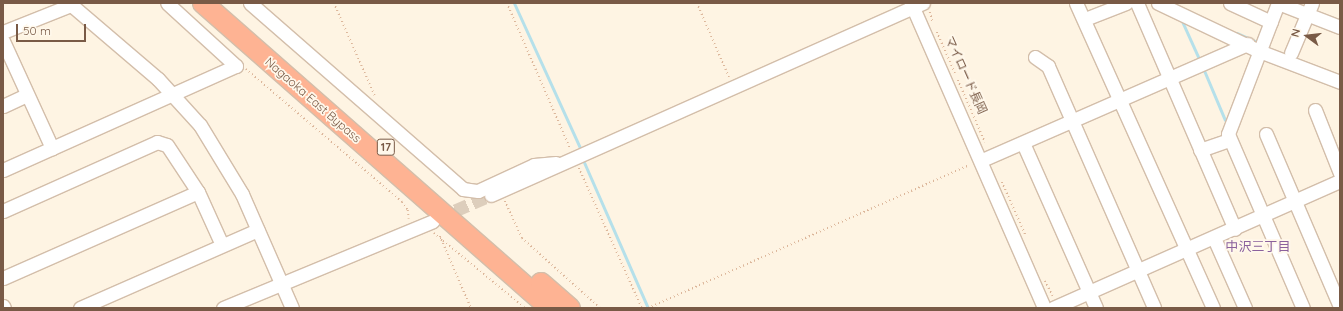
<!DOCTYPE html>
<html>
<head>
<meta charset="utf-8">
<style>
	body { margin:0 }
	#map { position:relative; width:1343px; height:311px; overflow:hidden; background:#fef4e3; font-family:Quicksand,"Noto Sans JP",sans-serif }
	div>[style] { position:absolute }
	.stream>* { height:3px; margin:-1.5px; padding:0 1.5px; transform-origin:1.5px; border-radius:1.5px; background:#b5e0ea }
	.minor-tunnel>* { height:13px; margin-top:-6.5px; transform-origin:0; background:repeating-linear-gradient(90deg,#ddcebc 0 13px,transparent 0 19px) }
	.path>* { height:1.5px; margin-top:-0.75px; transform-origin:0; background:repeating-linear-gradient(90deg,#dcb69a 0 1px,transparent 0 4px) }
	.roads { filter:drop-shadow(1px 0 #d3beaa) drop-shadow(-1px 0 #d3beaa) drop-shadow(0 1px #d3beaa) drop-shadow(0 -1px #d3beaa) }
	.minor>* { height:13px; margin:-6.5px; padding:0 6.5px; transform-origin:6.5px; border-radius:6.5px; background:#fff }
	.highway>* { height:20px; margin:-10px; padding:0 10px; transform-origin:10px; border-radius:10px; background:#feb393 }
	span { translate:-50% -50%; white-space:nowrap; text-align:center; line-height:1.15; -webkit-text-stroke:3.5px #fff8eb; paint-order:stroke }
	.shield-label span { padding:1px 3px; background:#fff8eb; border:1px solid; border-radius:3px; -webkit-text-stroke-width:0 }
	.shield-label { font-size:11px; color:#795a46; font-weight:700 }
	.street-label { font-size:12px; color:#795a46 }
	.neighbourhood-label { font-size:13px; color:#8b619d }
	.frame { position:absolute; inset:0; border:4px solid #795a46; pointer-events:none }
	.north { position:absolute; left:1287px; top:16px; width:40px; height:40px; -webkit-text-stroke:3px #fff8eb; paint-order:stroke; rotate:285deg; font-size:11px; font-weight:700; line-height:16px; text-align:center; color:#795a46 }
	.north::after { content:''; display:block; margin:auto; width:14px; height:18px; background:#795a46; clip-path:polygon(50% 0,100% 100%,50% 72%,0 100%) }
	.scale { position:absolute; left:16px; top:24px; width:70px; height:18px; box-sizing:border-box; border:2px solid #795a46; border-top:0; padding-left:5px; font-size:12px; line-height:14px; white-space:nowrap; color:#795a46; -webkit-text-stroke:3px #fff8eb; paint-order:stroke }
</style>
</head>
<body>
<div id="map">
	<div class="stream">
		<div style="left:514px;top:3px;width:159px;rotate:65.5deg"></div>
		<div style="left:1181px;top:19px;width:46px;rotate:65.7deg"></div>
		<div style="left:1237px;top:33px;width:24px;rotate:24deg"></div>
		<div style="left:1203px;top:68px;width:56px;rotate:67.1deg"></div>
		<div style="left:583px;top:160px;width:162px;rotate:66.3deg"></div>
	</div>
	<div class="minor-tunnel">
		<div style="left:438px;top:218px;width:58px;rotate:-23.5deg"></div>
	</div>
	<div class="path">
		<div style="left:334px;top:3px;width:102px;rotate:66.2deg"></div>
		<div style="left:507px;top:3px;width:158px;rotate:66.5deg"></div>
		<div style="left:697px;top:3px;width:81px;rotate:66.6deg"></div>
		<div style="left:930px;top:12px;width:11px;rotate:75deg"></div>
		<div style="left:937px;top:32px;width:45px;rotate:66.3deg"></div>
		<div style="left:246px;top:69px;width:205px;rotate:40.4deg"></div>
		<div style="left:402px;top:202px;width:10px;rotate:53deg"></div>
		<div style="left:408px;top:210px;width:9px;rotate:84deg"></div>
		<div style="left:958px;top:80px;width:68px;rotate:66.5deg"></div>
		<div style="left:579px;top:168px;width:154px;rotate:65.8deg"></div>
		<div style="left:1002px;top:182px;width:59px;rotate:66deg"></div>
		<div style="left:505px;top:201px;width:41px;rotate:65.3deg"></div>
		<div style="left:522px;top:238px;width:105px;rotate:41.9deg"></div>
		<div style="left:434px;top:233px;width:118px;rotate:39.5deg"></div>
		<div style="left:440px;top:236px;width:78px;rotate:66.7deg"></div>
		<div style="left:1045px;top:281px;width:17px;rotate:62deg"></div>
		<div style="left:648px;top:308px;width:351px;rotate:-24deg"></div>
	</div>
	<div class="roads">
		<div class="minor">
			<div style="left:69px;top:3px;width:117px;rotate:40.5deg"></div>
			<div style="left:158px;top:79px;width:62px;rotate:47.6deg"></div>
			<div style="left:200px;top:125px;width:81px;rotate:58.7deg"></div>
			<div style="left:242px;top:194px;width:124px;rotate:66.3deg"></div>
			<div style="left:250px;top:3px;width:283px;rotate:41.1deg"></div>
			<div style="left:463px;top:189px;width:15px;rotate:8deg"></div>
			<div style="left:478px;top:191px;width:62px;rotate:-24.9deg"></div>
			<div style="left:534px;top:165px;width:22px;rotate:-5deg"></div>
			<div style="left:911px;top:3px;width:333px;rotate:66.4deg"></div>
			<div style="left:1076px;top:3px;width:334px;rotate:65.8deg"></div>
			<div style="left:1137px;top:3px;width:246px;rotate:66.6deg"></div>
			<div style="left:1158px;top:3px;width:112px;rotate:25.4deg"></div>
			<div style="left:1259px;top:51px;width:87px;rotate:20.9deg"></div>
			<div style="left:1230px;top:3px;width:45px;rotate:24.9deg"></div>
			<div style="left:1278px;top:3px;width:140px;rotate:110.9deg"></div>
			<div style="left:1228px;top:134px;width:189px;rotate:66.7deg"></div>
			<div style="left:1278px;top:3px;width:66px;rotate:21.2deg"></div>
			<div style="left:1085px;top:19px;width:44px;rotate:-21.3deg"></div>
			<div style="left:3px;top:32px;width:73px;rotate:-21.7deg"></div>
			<div style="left:3px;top:41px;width:118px;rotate:65.4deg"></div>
			<div style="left:1291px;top:53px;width:54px;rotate:-67.2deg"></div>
			<div style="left:1035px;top:57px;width:16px;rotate:35deg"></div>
			<div style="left:1048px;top:66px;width:264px;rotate:66.3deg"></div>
			<div style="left:3px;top:106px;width:26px;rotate:-25deg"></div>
			<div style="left:1315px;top:110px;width:68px;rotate:68.4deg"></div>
			<div style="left:1266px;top:134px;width:188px;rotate:66.8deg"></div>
			<div style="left:1023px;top:143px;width:180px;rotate:66.1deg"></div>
			<div style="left:1200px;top:150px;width:31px;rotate:-19deg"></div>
			<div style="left:982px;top:160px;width:290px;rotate:-23.6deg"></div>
			<div style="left:3px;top:170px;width:255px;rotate:-24.1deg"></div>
			<div style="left:236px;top:66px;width:93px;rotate:-137.6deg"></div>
			<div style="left:491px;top:195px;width:473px;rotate:-24deg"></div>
			<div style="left:3px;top:211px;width:169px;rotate:-24.1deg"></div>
			<div style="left:157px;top:142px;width:10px;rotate:17deg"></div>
			<div style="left:167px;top:145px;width:56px;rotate:56.6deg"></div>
			<div style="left:198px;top:192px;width:58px;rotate:65.6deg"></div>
			<div style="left:1214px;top:238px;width:77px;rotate:66.1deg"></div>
			<div style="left:3px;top:278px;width:213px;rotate:-23.8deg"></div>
			<div style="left:3px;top:306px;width:2px;rotate:63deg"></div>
			<div style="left:80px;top:308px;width:194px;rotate:-23.7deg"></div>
			<div style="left:223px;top:308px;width:227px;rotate:-22.5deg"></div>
			<div style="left:1053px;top:308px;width:314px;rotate:-23.9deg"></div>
		</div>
		<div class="highway">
			<div style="left:203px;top:3px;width:462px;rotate:41.3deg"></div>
			<div style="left:541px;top:283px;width:38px;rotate:41deg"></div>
		</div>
	</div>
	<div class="shield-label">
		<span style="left:386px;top:147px">17</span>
	</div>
	<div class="street-label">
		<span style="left:966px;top:75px;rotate:66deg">マイロード長岡</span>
		<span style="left:313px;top:100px;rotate:41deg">Nagaoka East Bypass</span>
	</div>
	<div class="neighbourhood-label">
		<span style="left:1258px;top:246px">中沢三丁目</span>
	</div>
	<div class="frame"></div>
	<div class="north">N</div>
	<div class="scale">50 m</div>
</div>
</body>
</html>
